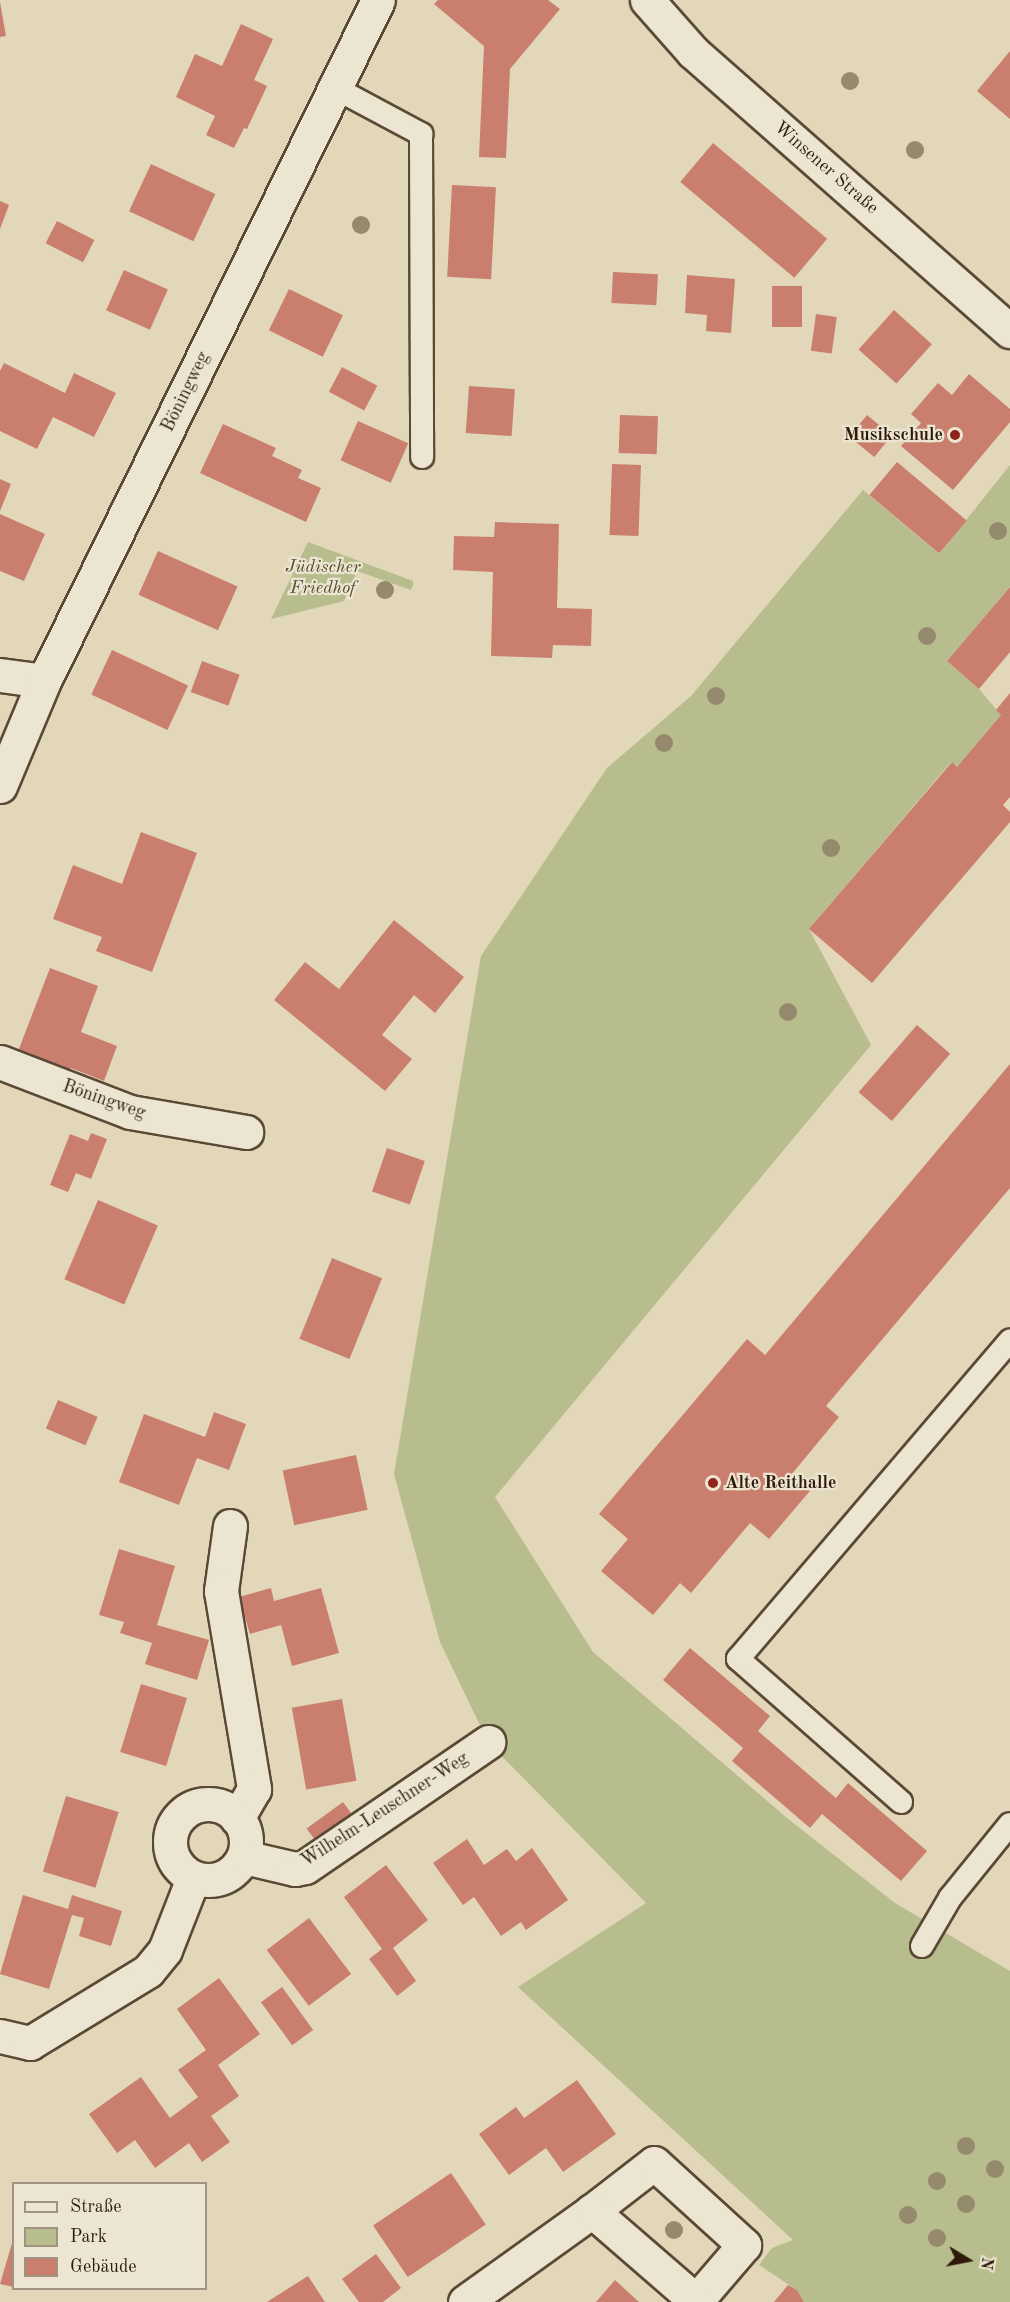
<!DOCTYPE html>
<html>
<head>
<meta charset="utf-8">
<style>
	body { margin:0 }
	#map { position:relative; width:1010px; height:2302px; overflow:hidden; background:#e2d7b8; font-family:"Old Standard TT",serif }
	div>[style] { position:absolute }
	.green>* { inset:0; background:#b7bd8c }
	.building>* { inset:0; background:#ca7f6e; transform-origin:0 0 }
	.roads { filter:drop-shadow(2px 0 #5a4935) drop-shadow(-2px 0 #5a4935) drop-shadow(0 2px #5a4935) drop-shadow(0 -2px #5a4935) }
	.service>* { height:22px; margin:-11px; padding:0 11px; transform-origin:11px; border-radius:11px; background:#ece5d1 }
	.minor>* { height:33px; margin:-16.5px; padding:0 16.5px; transform-origin:16.5px; border-radius:16.5px; background:#ece5d1 }
	.minor>.ring { margin:-16.5px; padding:0; box-sizing:content-box; background:none; border:33px solid #ece5d1; border-radius:50% }
	.secondary>* { height:33px; margin:-16.5px; padding:0 16.5px; transform-origin:16.5px; border-radius:16.5px; background:#ece5d1 }
	.trees>* { width:18px; height:18px; margin:-9px; border-radius:50%; background:#958a6d }
	.dots>* { width:16px; height:16px; translate:-50% -50%; box-sizing:border-box; border:3px solid #ece5d1; border-radius:50% }
	span { translate:-50% -50%; white-space:nowrap; text-align:center; line-height:1.15; -webkit-text-stroke:4.5px #ece5d1; paint-order:stroke }
	.street-label { font-size:18px; color:#2d1a09 }
	.poi-label { font-size:18px; color:#2d1a09; font-weight:700 }
	.right { translate:-100% -50%; text-align:right }
	.left { translate:0 -50%; text-align:left }
	.park-label { font-size:18px; color:#564b30; font-style:italic }
	.legend { position:absolute; left:12px; top:2182px; width:195px; height:108px; box-sizing:border-box; background:#ece5d1; border:2px solid #a09481; margin:0; padding:8px 10px; list-style:none; font-size:18px; color:#2d1a09 }
	.legend li { display:flex; align-items:center; gap:12px; height:30px }
	.legend b { width:30px; border:2px solid #a09481 }
	.north { position:absolute; left:938px; top:2230px; width:60px; height:60px; -webkit-text-stroke:4px #ece5d1; paint-order:stroke; rotate:100deg; font-size:16px; font-weight:700; line-height:24px; text-align:center; color:#2d1a09 }
	.north::after { content:''; display:block; margin:auto; width:21px; height:27px; background:#2d1a09; clip-path:polygon(50% 0,100% 100%,50% 72%,0 100%) }
</style>
</head>
<body>
<div id="map">
	<div class="green">
		<div style="clip-path:polygon(1010px 465px,1010px 587px,947px 661px,979px 689px,1001px 715px,957px 767px,951px 762px,809px 929px,871px 1045px,495px 1497px,593px 1652px,787px 1818px,895px 1903px,1010px 1971px,1010px 2302px,804px 2302px,797px 2290px,759px 2265px,772px 2248px,793px 2240px,518px 1987px,646px 1903px,488px 1742px,440px 1642px,394px 1474px,481px 956px,607px 768px,691px 696px,863px 490px,939px 554px)"></div>
		<div style="clip-path:polygon(308px 542px,413px 581px,413px 585px,411px 590px,357px 571px,344px 601px,271px 619px)"></div>
	</div>
	<div class="building">
		<div style="clip-path:polygon(438px 0,548px 0,560px 9px,510px 69px,506px 158px,479px 157px,484px 46px,434px 4px)"></div>
		<div style="clip-path:polygon(0 2px,6px 36px,0 37px)"></div>
		<div style="clip-path:polygon(241px 24px,273px 39px,254px 80px,267px 86px,247px 129px,244px 128px,234px 148px,206px 135px,215px 116px,176px 97px,195px 54px,222px 66px)"></div>
		<div style="clip-path:polygon(1010px 51px,1010px 119px,977px 91px)"></div>
		<div style="left:713px;top:143px;width:149px;height:51px;rotate:40deg"></div>
		<div style="left:151px;top:164px;width:71px;height:52px;rotate:25deg"></div>
		<div style="left:452px;top:185px;width:44px;height:92px;rotate:3deg"></div>
		<div style="clip-path:polygon(0 201px,9px 205px,0 229px)"></div>
		<div style="left:57px;top:221px;width:42px;height:25px;rotate:27deg"></div>
		<div style="left:124px;top:270px;width:48px;height:44px;rotate:24deg"></div>
		<div style="left:613px;top:272px;width:45px;height:31px;rotate:3deg"></div>
		<div style="clip-path:polygon(687px 275px,735px 279px,731px 333px,706px 331px,707px 315px,685px 313px)"></div>
		<div style="left:772px;top:286px;width:30px;height:41px"></div>
		<div style="left:289px;top:289px;width:60px;height:46px;rotate:26deg"></div>
		<div style="left:894px;top:310px;width:51px;height:53px;rotate:42deg"></div>
		<div style="left:816px;top:314px;width:21px;height:37px;rotate:8deg"></div>
		<div style="clip-path:polygon(4px 363px,65px 393px,74px 373px,116px 393px,94px 437px,53px 417px,37px 449px,0 431px,0 371px)"></div>
		<div style="left:342px;top:367px;width:40px;height:28px;rotate:28deg"></div>
		<div style="clip-path:polygon(969px 374px,1010px 409px,1010px 422px,953px 490px,901px 446px,921px 423px,911px 414px,938px 383px,952px 395px)"></div>
		<div style="left:469px;top:386px;width:46px;height:47px;rotate:4deg"></div>
		<div style="left:620px;top:415px;width:38px;height:38px;rotate:2deg"></div>
		<div style="left:867px;top:415px;width:32px;height:28px;rotate:39deg"></div>
		<div style="left:358px;top:421px;width:55px;height:43px;rotate:24deg"></div>
		<div style="clip-path:polygon(223px 424px,276px 448px,272px 456px,302px 470px,298px 478px,321px 488px,306px 522px,200px 473px)"></div>
		<div style="left:897px;top:462px;width:91px;height:43px;rotate:40deg"></div>
		<div style="left:612px;top:464px;width:29px;height:71px;rotate:2deg"></div>
		<div style="clip-path:polygon(0 479px,11px 484px,0 511px)"></div>
		<div style="clip-path:polygon(0 514px,45px 534px,24px 581px,0 571px)"></div>
		<div style="clip-path:polygon(495px 522px,559px 524px,557px 608px,592px 609px,591px 646px,553px 645px,552px 658px,491px 656px,493px 572px,453px 570px,454px 536px,494px 537px)"></div>
		<div style="left:158px;top:551px;width:87px;height:48px;rotate:24deg"></div>
		<div style="clip-path:polygon(1010px 587px,1010px 652px,979px 689px,947px 661px)"></div>
		<div style="left:112px;top:650px;width:84px;height:49px;rotate:25deg"></div>
		<div style="left:202px;top:661px;width:40px;height:33px;rotate:20deg"></div>
		<div style="clip-path:polygon(1010px 693px,1010px 797px,1003px 805px,1010px 812px,1010px 822px,872px 983px,809px 929px,952px 762px,957px 767px,1001px 715px,996px 710px)"></div>
		<div style="clip-path:polygon(141px 832px,197px 853px,152px 972px,96px 951px,102px 937px,53px 919px,73px 865px,122px 884px)"></div>
		<div style="clip-path:polygon(394px 920px,464px 977px,435px 1013px,414px 995px,382px 1035px,412px 1059px,385px 1091px,274px 1000px,305px 962px,339px 989px)"></div>
		<div style="clip-path:polygon(50px 968px,98px 986px,81px 1032px,117px 1046px,104px 1081px,71px 1068px,69px 1074px,17px 1054px)"></div>
		<div style="left:917px;top:1025px;width:44px;height:89px;rotate:41deg"></div>
		<div style="clip-path:polygon(1010px 1064px,1010px 1188px,826px 1406px,839px 1417px,791px 1475px,810px 1491px,769px 1539px,750px 1523px,691px 1593px,680px 1583px,653px 1615px,601px 1571px,628px 1539px,599px 1514px,747px 1339px,765px 1355px)"></div>
		<div style="clip-path:polygon(91px 1133px,107px 1139px,91px 1179px,76px 1173px,68px 1192px,50px 1185px,70px 1134px,88px 1141px)"></div>
		<div style="left:387px;top:1148px;width:40px;height:46px;rotate:19deg"></div>
		<div style="left:98px;top:1200px;width:65px;height:86px;rotate:23deg"></div>
		<div style="left:332px;top:1258px;width:54px;height:87px;rotate:22deg"></div>
		<div style="left:58px;top:1400px;width:43px;height:31px;rotate:23deg"></div>
		<div style="clip-path:polygon(214px 1412px,246px 1424px,229px 1470px,197px 1458px,179px 1505px,119px 1482px,144px 1414px,205px 1437px)"></div>
		<div style="left:356px;top:1455px;width:56px;height:75px;rotate:78deg"></div>
		<div style="clip-path:polygon(119px 1549px,175px 1566px,157px 1625px,209px 1640px,197px 1680px,145px 1664px,152px 1643px,120px 1633px,124px 1622px,99px 1615px)"></div>
		<div style="clip-path:polygon(271px 1588px,274px 1601px,321px 1588px,339px 1653px,292px 1666px,281px 1625px,250px 1634px,239px 1597px)"></div>
		<div style="clip-path:polygon(690px 1648px,770px 1716px,758px 1731px,836px 1798px,848px 1783px,927px 1851px,901px 1881px,822px 1814px,810px 1828px,732px 1761px,743px 1748px,663px 1680px)"></div>
		<div style="left:141px;top:1684px;width:48px;height:71px;rotate:17deg"></div>
		<div style="left:342px;top:1699px;width:83px;height:51px;rotate:80deg"></div>
		<div style="left:66px;top:1796px;width:55px;height:79px;rotate:17deg"></div>
		<div style="left:343px;top:1802px;width:24px;height:45px;rotate:54deg"></div>
		<div style="clip-path:polygon(467px 1839px,484px 1865px,507px 1849px,516px 1861px,532px 1848px,568px 1900px,526px 1930px,521px 1922px,501px 1936px,474px 1897px,463px 1905px,433px 1863px)"></div>
		<div style="clip-path:polygon(386px 1865px,428px 1920px,393px 1948px,416px 1981px,397px 1996px,369px 1959px,382px 1949px,344px 1897px)"></div>
		<div style="clip-path:polygon(23px 1895px,68px 1909px,72px 1895px,122px 1911px,111px 1946px,79px 1936px,84px 1918px,72px 1915px,49px 1989px,0 1974px)"></div>
		<div style="left:309px;top:1918px;width:70px;height:53px;rotate:53deg"></div>
		<div style="clip-path:polygon(219px 1978px,260px 2034px,218px 2065px,239px 2096px,211px 2116px,230px 2142px,202px 2162px,189px 2143px,155px 2168px,135px 2140px,117px 2153px,89px 2114px,141px 2077px,170px 2118px,198px 2097px,178px 2070px,206px 2050px,177px 2009px)"></div>
		<div style="left:282px;top:1987px;width:53px;height:26px;rotate:54deg"></div>
		<div style="clip-path:polygon(577px 2080px,616px 2134px,563px 2172px,546px 2148px,509px 2175px,479px 2134px,516px 2107px,524px 2118px)"></div>
		<div style="left:451px;top:2173px;width:62px;height:94px;rotate:56deg"></div>
		<div style="clip-path:polygon(13px 2240px,14px 2240px,14px 2287px,0 2284px)"></div>
		<div style="clip-path:polygon(376px 2254px,401px 2288px,383px 2302px,359px 2302px,342px 2279px)"></div>
		<div style="clip-path:polygon(308px 2276px,325px 2302px,267px 2302px)"></div>
		<div style="clip-path:polygon(615px 2280px,639px 2302px,596px 2302px)"></div>
		<div style="clip-path:polygon(788px 2285px,797px 2290px,804px 2302px,774px 2302px)"></div>
	</div>
	<div class="roads">
		<div class="service">
			<div style="left:335px;top:88px;width:98px;rotate:28.1deg"></div>
			<div style="left:421px;top:134px;width:323px;rotate:89.8deg"></div>
			<div style="left:901px;top:1802px;width:217px;rotate:-138.7deg"></div>
			<div style="left:738px;top:1659px;width:419px;rotate:-49.5deg"></div>
			<div style="left:922px;top:1946px;width:56px;rotate:-59.7deg"></div>
			<div style="left:950px;top:1898px;width:95px;rotate:-51deg"></div>
		</div>
		<div class="minor">
			<div style="left:0;top:675px;width:44px;rotate:7.8deg"></div>
			<div style="left:0;top:786px;width:114px;rotate:-67.3deg"></div>
			<div style="left:44px;top:681px;width:758px;rotate:-63.87deg"></div>
			<div style="left:0;top:1062px;width:139px;rotate:21deg"></div>
			<div style="left:130px;top:1112px;width:118px;rotate:9.8deg"></div>
			<div style="left:230px;top:1526px;width:66px;rotate:97.9deg"></div>
			<div style="left:221px;top:1591px;width:201px;rotate:80.5deg"></div>
			<div style="left:254px;top:1789px;width:34px;rotate:120deg"></div>
			<div class="ring" style="left:170px;top:1804px;width:43px;height:43px"></div>
			<div style="left:244px;top:1857px;width:52px;rotate:13.2deg"></div>
			<div style="left:295px;top:1869px;width:10px;rotate:-11deg"></div>
			<div style="left:305px;top:1867px;width:222px;rotate:-34.3deg"></div>
			<div style="left:0;top:2036px;width:31px;rotate:13deg"></div>
			<div style="left:30px;top:2043px;width:138px;rotate:-31.4deg"></div>
			<div style="left:148px;top:1971px;width:27px;rotate:-51deg"></div>
			<div style="left:165px;top:1950px;width:77px;rotate:-68.7deg"></div>
			<div style="left:465px;top:2302px;width:156px;rotate:-35.6deg"></div>
			<div style="left:592px;top:2211px;width:78px;rotate:-37.7deg"></div>
			<div style="left:654px;top:2163px;width:122px;rotate:42.3deg"></div>
			<div style="left:744px;top:2245px;width:74px;rotate:130.6deg"></div>
			<div style="left:696px;top:2301px;width:138px;rotate:-139.1deg"></div>
		</div>
		<div class="secondary">
			<div style="left:647px;top:0;width:69px;rotate:48.5deg"></div>
			<div style="left:693px;top:52px;width:422px;rotate:41.4deg"></div>
		</div>
	</div>
	<div class="trees">
		<div style="left:850px;top:81px"></div>
		<div style="left:915px;top:150px"></div>
		<div style="left:361px;top:225px"></div>
		<div style="left:998px;top:531px"></div>
		<div style="left:385px;top:590px"></div>
		<div style="left:927px;top:636px"></div>
		<div style="left:716px;top:696px"></div>
		<div style="left:664px;top:743px"></div>
		<div style="left:831px;top:848px"></div>
		<div style="left:788px;top:1012px"></div>
		<div style="left:966px;top:2146px"></div>
		<div style="left:995px;top:2169px"></div>
		<div style="left:937px;top:2181px"></div>
		<div style="left:966px;top:2204px"></div>
		<div style="left:908px;top:2215px"></div>
		<div style="left:674px;top:2230px"></div>
		<div style="left:937px;top:2238px"></div>
	</div>
	<div class="dots">
		<div style="left:955px;top:435px;background:#8f2418"></div>
		<div style="left:713px;top:1483px;background:#8f2418"></div>
	</div>
	<div class="street-label">
		<span style="left:826px;top:168px;rotate:41deg">Winsener Straße</span>
		<span style="left:186px;top:392px;rotate:-64deg">Böningweg</span>
		<span style="left:104px;top:1100px;rotate:19deg">Böningweg</span>
		<span style="left:385px;top:1810px;rotate:-33deg">Wilhelm-Leuschner-Weg</span>
	</div>
	<div class="poi-label">
		<span class="right" style="left:943px;top:435px">Musikschule</span>
		<span class="left" style="left:725px;top:1483px">Alte Reithalle</span>
	</div>
	<div class="park-label">
		<span style="left:323px;top:578px">Jüdischer<br>Friedhof</span>
	</div>
	<ul class="legend">
	<li><b style="height:8px;background:#ece5d1"></b>Straße</li>
	<li><b style="height:16px;background:#b7bd8c"></b>Park</li>
	<li><b style="height:16px;background:#ca7f6e"></b>Gebäude</li>
	</ul>
	<div class="north">N</div>
</div>
</body>
</html>
